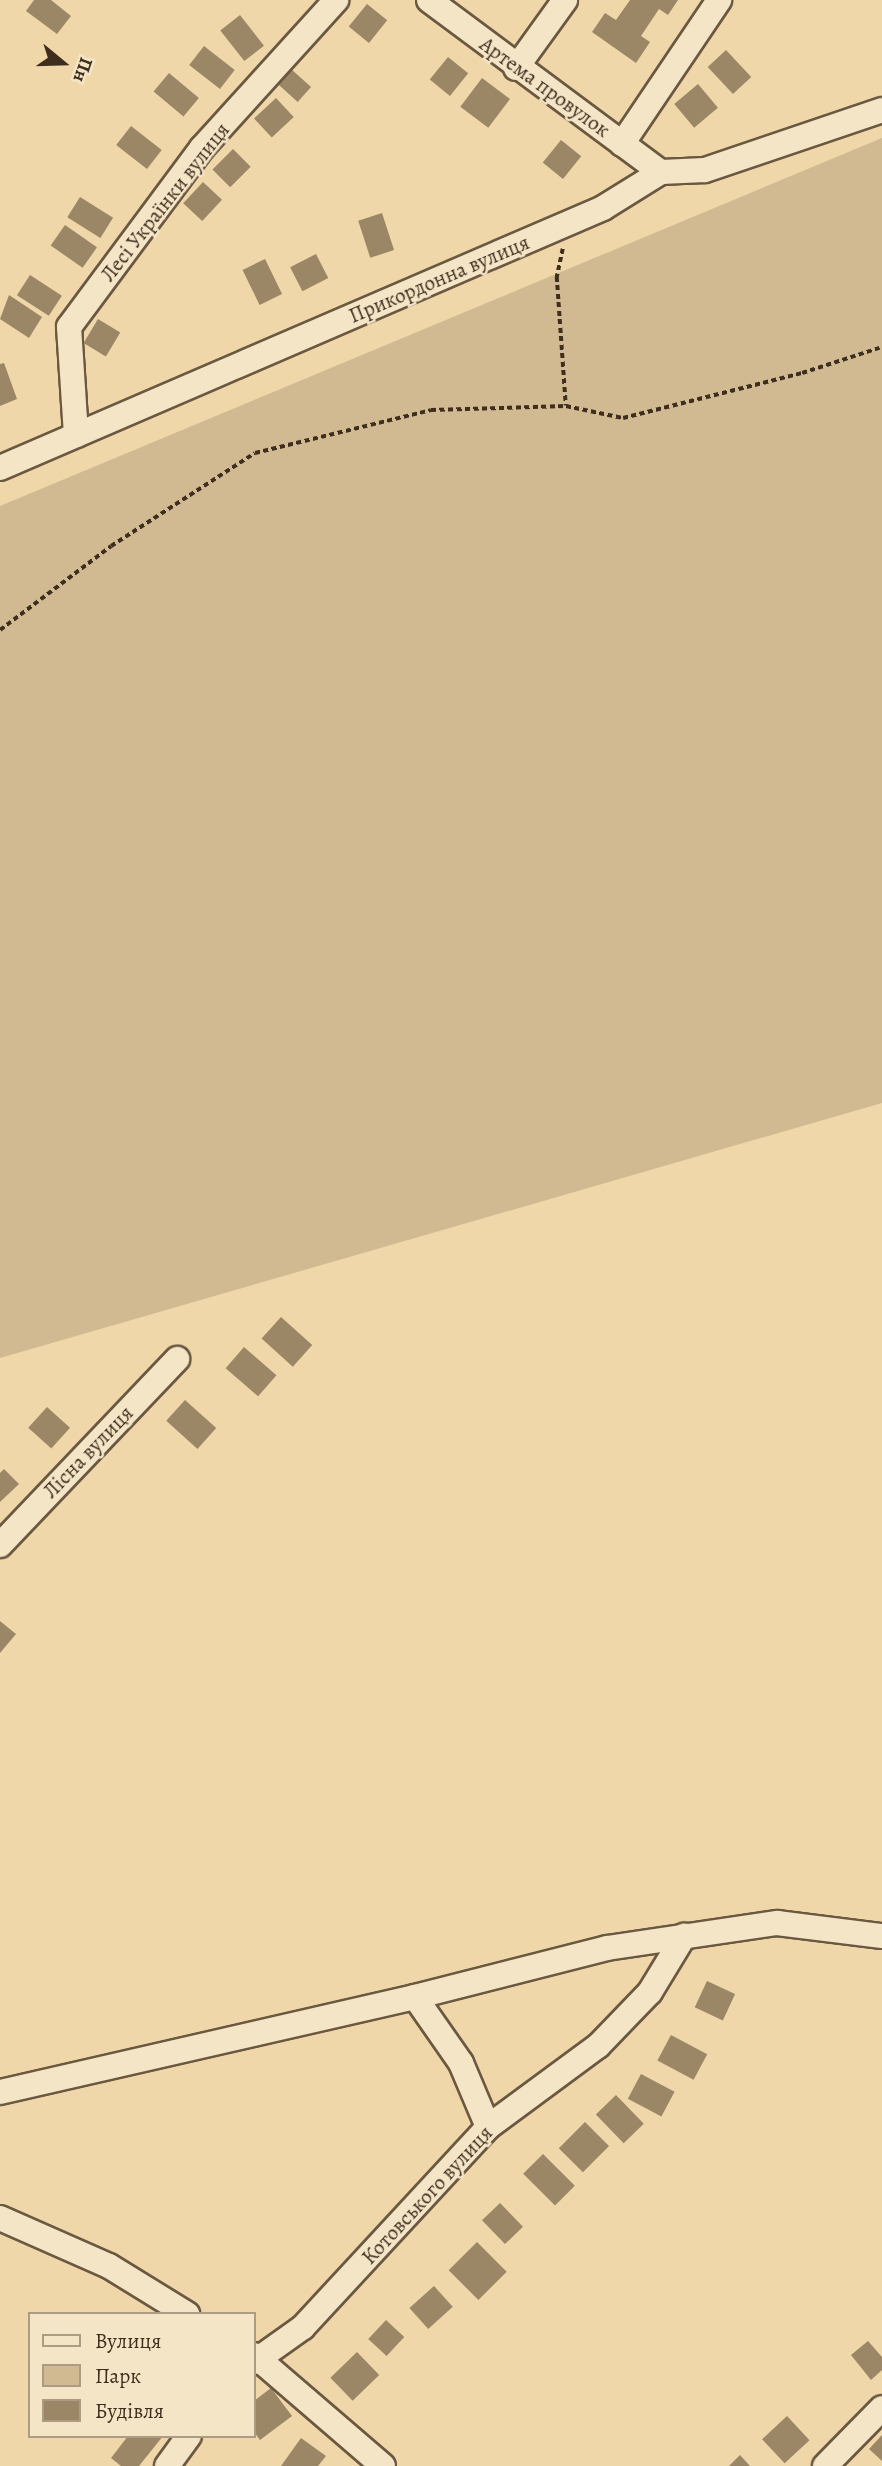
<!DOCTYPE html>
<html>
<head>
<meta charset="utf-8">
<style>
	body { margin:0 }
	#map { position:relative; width:882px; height:2466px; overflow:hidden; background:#efd7a9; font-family:Alegreya,serif }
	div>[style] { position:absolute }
	.green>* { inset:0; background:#d1ba91 }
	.building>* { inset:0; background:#9b8666; transform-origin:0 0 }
	.path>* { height:3.5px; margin-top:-1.75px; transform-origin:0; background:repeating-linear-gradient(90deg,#3f2e1e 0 5px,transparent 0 8.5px) }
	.roads { filter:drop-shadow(2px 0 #6b5841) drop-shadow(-2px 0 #6b5841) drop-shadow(0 2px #6b5841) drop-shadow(0 -2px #6b5841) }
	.minor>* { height:24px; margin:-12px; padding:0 12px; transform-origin:12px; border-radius:12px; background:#f5e5c7 }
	span { translate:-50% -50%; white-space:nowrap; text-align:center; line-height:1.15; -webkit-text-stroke:5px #f5e5c7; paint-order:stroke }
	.street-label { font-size:21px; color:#3f2e1e }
	.legend { position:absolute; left:28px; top:2312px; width:228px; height:126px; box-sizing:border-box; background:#f5e5c7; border:2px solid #ac9c83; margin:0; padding:9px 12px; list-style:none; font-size:21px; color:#3f2e1e }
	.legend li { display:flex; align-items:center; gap:14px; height:35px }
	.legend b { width:35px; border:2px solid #ac9c83 }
	.north { position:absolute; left:28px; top:28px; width:70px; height:70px; -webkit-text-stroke:5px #f5e5c7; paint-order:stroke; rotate:109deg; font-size:19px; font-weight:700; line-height:28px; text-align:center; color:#3f2e1e }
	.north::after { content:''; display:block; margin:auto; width:24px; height:32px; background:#3f2e1e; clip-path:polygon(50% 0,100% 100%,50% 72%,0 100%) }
</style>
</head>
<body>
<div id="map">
	<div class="green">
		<div style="clip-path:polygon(882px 138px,882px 1103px,0 1358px,0 506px)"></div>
	</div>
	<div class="building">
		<div style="clip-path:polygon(34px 0,51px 0,71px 16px,57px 34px,26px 11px)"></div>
		<div style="clip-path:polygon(630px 0,678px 0,668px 15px,659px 9px,641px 36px,650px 42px,636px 63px,592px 32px,605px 13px,616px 20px)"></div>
		<div style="left:367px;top:4px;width:26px;height:29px;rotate:39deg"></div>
		<div style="left:240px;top:15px;width:39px;height:25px;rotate:52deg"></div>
		<div style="left:204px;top:46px;width:39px;height:24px;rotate:38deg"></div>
		<div style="left:726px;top:50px;width:37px;height:25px;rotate:47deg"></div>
		<div style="left:448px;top:57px;width:26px;height:29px;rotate:39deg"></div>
		<div style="left:291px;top:69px;width:27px;height:20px;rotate:42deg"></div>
		<div style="left:169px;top:73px;width:39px;height:24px;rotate:40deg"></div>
		<div style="left:482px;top:78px;width:35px;height:36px;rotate:37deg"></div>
		<div style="left:698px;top:84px;width:31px;height:31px;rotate:50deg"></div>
		<div style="left:276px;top:98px;width:26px;height:30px;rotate:47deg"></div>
		<div style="left:131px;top:126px;width:39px;height:24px;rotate:38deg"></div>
		<div style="left:561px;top:140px;width:26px;height:29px;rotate:39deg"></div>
		<div style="left:233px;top:149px;width:25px;height:29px;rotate:45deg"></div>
		<div style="left:203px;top:182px;width:26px;height:29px;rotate:43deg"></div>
		<div style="left:80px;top:197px;width:39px;height:24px;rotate:32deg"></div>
		<div style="left:382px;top:213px;width:39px;height:25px;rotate:72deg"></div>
		<div style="left:65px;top:225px;width:39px;height:25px;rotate:35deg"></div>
		<div style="left:316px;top:254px;width:27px;height:29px;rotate:63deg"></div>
		<div style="left:265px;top:259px;width:39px;height:25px;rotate:64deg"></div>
		<div style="left:30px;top:275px;width:38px;height:24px;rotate:33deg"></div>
		<div style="clip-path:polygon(9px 295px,42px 317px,29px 338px,0 319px)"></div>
		<div style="left:98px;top:319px;width:26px;height:28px;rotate:31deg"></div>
		<div style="clip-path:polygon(4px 363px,17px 399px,0 406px,0 364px)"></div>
		<div style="left:281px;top:1317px;width:42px;height:29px;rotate:42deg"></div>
		<div style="left:244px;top:1347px;width:43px;height:28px;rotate:41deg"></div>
		<div style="left:185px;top:1400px;width:42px;height:28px;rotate:42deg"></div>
		<div style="left:47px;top:1407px;width:31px;height:28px;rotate:42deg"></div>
		<div style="clip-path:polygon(4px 1469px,19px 1484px,0 1502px,0 1473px)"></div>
		<div style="clip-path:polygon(0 1621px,16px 1634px,0 1653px)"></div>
		<div style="left:707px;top:1981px;width:31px;height:29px;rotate:25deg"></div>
		<div style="left:671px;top:2035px;width:41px;height:29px;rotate:28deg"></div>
		<div style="left:641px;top:2074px;width:38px;height:28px;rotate:28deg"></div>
		<div style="left:616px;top:2095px;width:40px;height:28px;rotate:46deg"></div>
		<div style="left:585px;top:2122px;width:34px;height:37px;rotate:45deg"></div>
		<div style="left:543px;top:2154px;width:45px;height:28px;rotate:45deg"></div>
		<div style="left:500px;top:2203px;width:33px;height:25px;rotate:46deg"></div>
		<div style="left:477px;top:2242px;width:42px;height:40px;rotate:45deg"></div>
		<div style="left:434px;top:2286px;width:28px;height:33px;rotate:48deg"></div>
		<div style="left:386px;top:2320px;width:25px;height:26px;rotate:43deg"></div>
		<div style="clip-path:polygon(868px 2341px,882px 2357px,882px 2370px,871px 2380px,851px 2355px)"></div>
		<div style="left:357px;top:2352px;width:32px;height:37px;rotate:46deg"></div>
		<div style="clip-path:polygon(271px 2388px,292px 2416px,260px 2440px,254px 2432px,254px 2401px)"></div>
		<div style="left:787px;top:2416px;width:33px;height:34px;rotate:47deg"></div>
		<div style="clip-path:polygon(882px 2435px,882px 2461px,869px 2449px)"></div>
		<div style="clip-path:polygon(128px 2436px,163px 2436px,139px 2466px,121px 2466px,111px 2458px)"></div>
		<div style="clip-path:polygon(301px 2438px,326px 2456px,318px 2466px,281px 2466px)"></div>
		<div style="clip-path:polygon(740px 2455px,750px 2466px,729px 2466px)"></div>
	</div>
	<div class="path">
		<div style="left:563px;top:249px;width:29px;rotate:102deg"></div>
		<div style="left:557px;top:277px;width:129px;rotate:86deg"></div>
		<div style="left:566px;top:406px;width:58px;rotate:11.9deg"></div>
		<div style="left:623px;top:418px;width:185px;rotate:-14.1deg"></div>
		<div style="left:802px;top:373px;width:84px;rotate:-18deg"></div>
		<div style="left:0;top:630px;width:139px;rotate:-37.1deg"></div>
		<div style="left:111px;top:546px;width:171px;rotate:-32.9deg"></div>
		<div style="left:255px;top:453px;width:181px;rotate:-13.7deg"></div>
		<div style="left:431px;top:410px;width:135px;rotate:-1.7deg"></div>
	</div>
	<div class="roads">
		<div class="minor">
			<div style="left:429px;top:0;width:289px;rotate:36.6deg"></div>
			<div style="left:516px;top:68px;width:84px;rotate:-54.2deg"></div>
			<div style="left:622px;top:144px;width:174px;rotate:-56deg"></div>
			<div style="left:76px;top:435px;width:108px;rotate:-93.7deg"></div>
			<div style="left:69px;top:327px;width:223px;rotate:-53.4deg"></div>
			<div style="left:202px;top:148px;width:200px;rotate:-47.8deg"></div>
			<div style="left:0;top:468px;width:657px;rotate:-23.32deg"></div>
			<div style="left:603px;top:208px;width:68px;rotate:-31.8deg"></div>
			<div style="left:661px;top:172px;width:44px;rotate:-2.6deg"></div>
			<div style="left:705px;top:170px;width:187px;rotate:-18.7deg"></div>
			<div style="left:0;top:1545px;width:257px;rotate:-46.4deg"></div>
			<div style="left:415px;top:1997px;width:80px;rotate:55.1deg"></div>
			<div style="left:461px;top:2063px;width:69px;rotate:67.1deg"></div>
			<div style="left:0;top:2092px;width:426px;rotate:-12.9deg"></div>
			<div style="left:415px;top:1997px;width:198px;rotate:-14.3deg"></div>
			<div style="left:607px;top:1948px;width:172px;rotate:-8.4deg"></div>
			<div style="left:777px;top:1923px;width:106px;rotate:7.1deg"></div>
			<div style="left:0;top:2218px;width:119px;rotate:23.8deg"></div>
			<div style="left:109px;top:2266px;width:92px;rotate:31.6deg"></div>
			<div style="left:254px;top:2355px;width:170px;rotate:40.7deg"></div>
			<div style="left:254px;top:2362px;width:60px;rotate:-35.5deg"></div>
			<div style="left:303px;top:2327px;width:272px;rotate:-47.2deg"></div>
			<div style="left:488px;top:2127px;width:137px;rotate:-36.4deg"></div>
			<div style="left:598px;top:2046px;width:75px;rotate:-46.1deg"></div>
			<div style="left:650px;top:1992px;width:66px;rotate:-58.7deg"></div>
			<div style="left:167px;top:2466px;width:37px;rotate:-54deg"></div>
			<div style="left:825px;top:2466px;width:81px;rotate:-45.5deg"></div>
		</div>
	</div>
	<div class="street-label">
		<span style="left:545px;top:87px;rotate:36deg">Артема провулок</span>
		<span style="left:165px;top:202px;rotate:-52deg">Лесі Українки вулиця</span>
		<span style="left:439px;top:279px;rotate:-23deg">Прикордонна вулиця</span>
		<span style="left:88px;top:1452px;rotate:-46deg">Лісна вулиця</span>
		<span style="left:427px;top:2195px;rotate:-47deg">Котовського вулиця</span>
	</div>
	<ul class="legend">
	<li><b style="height:9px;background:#f5e5c7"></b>Вулиця</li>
	<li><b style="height:19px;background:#d1ba91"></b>Парк</li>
	<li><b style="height:19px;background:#9b8666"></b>Будівля</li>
	</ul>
	<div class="north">Пн</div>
</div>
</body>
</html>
